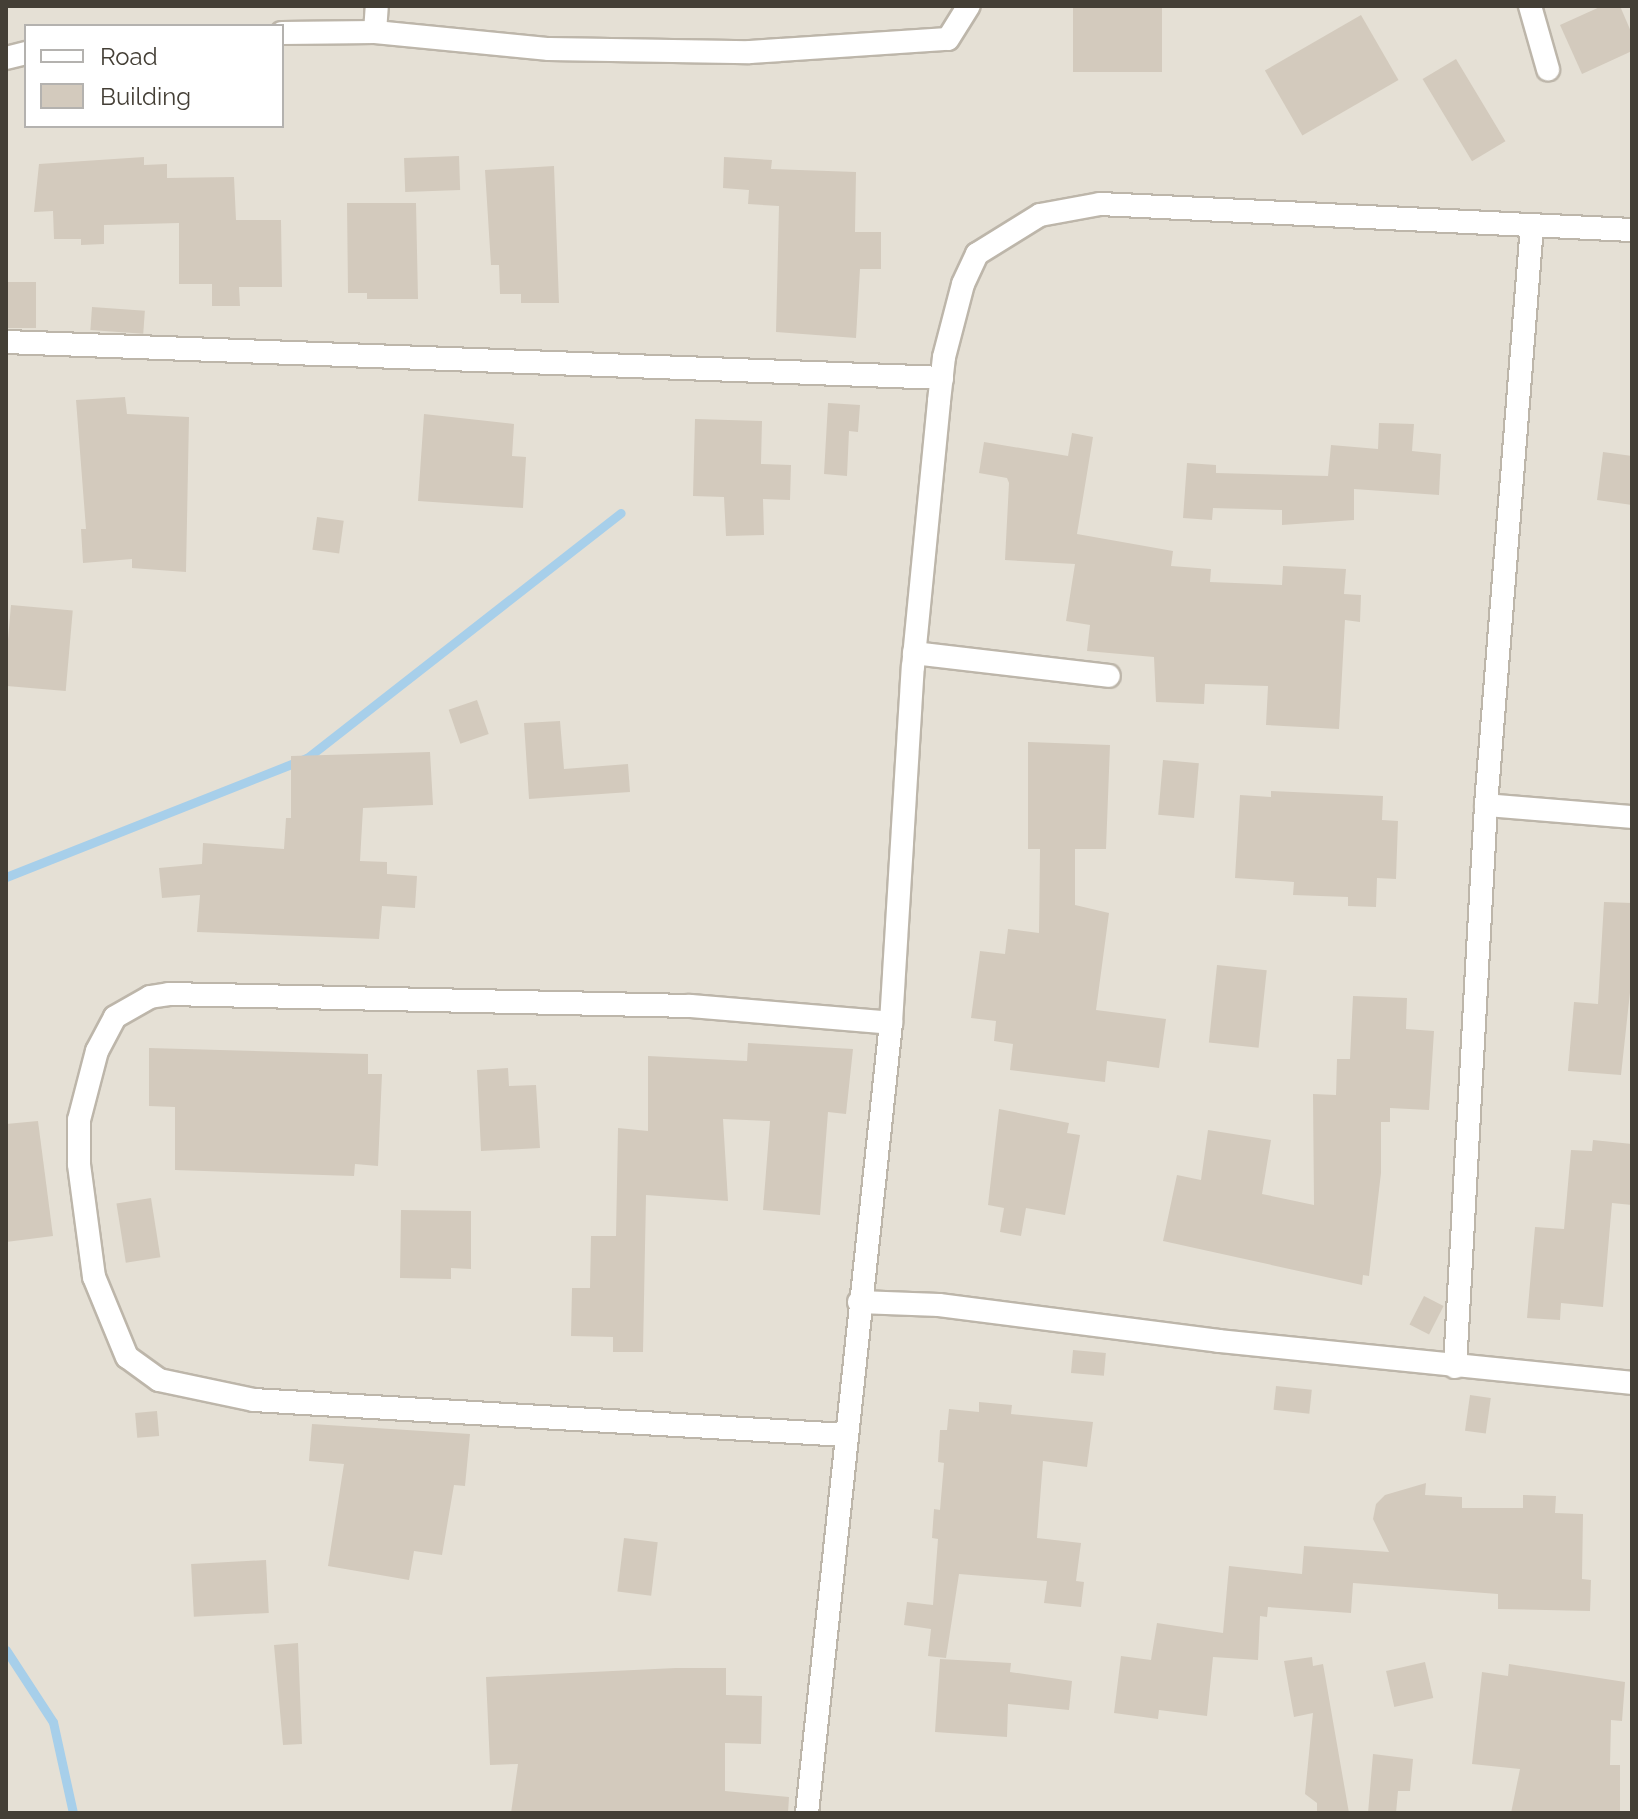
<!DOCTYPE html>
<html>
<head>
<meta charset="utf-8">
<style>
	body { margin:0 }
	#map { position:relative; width:1638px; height:1819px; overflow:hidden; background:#f2efe7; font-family:Raleway,sans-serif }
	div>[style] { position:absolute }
	.residential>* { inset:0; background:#e5e0d5 }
	.stream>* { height:9px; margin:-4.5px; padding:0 4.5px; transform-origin:4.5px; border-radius:4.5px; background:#a7cfea }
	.building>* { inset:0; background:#d3cabd; transform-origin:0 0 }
	.roads { filter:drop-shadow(2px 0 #bdb6aa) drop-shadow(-2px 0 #bdb6aa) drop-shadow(0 2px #bdb6aa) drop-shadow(0 -2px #bdb6aa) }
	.minor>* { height:22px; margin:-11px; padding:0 11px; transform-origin:11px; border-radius:11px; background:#fff }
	span { translate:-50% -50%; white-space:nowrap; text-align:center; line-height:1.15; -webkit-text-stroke:6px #fff; paint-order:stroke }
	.frame { position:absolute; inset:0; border:8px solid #443f36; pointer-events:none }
	.legend { position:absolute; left:24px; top:24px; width:260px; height:104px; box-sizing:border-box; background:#fff; border:2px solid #b4b2af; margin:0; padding:10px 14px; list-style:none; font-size:24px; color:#443f36 }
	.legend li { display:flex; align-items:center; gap:16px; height:40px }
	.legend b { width:40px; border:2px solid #b4b2af }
</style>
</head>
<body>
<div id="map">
	<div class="residential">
		<div style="clip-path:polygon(evenodd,6px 6px,1632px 6px,1632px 1813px,6px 1813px,6px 6px,26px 26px,282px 26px,282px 126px,26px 126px,26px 26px)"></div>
	</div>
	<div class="stream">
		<div style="left:6px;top:877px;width:324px;rotate:-21.6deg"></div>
		<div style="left:307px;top:758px;width:398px;rotate:-38deg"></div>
		<div style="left:6px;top:1650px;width:86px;rotate:56.9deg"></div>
		<div style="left:53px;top:1722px;width:93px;rotate:77.6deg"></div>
	</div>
	<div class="building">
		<div style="left:1073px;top:6px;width:89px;height:66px"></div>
		<div style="clip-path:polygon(1602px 6px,1620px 6px,1632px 34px,1632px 51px,1582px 74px,1560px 25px)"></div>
		<div style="left:1361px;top:15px;width:75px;height:111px;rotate:60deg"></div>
		<div style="left:1456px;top:59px;width:96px;height:39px;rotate:59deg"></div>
		<div style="left:459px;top:156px;width:34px;height:55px;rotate:88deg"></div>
		<div style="clip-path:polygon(144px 157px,144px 165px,167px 164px,167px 178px,234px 177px,236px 220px,281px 220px,282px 287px,239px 287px,240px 306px,212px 306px,212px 284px,179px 284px,179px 223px,104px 225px,104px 244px,81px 245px,81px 239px,54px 239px,53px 211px,34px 212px,39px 164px)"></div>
		<div style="clip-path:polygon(724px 157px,772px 160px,771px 169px,856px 172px,855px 232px,881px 232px,881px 269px,860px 269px,856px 338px,776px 332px,779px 206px,748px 204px,749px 190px,723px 188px)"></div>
		<div style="clip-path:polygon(554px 166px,559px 303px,521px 303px,521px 294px,500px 294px,499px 265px,491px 265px,485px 170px)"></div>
		<div style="clip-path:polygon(347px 203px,416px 203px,418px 299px,367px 299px,367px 293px,348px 293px)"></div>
		<div style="left:6px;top:282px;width:30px;height:46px"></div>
		<div style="left:92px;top:307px;width:53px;height:23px;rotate:4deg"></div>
		<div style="clip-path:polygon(125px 397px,127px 414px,189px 417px,186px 572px,132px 568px,132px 559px,83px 563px,81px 529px,86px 529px,76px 400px)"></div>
		<div style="clip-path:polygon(828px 403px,860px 405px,858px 432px,849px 431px,847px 476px,824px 474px)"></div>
		<div style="clip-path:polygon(424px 414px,514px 424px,512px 456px,526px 457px,523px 508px,418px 501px)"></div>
		<div style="clip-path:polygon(695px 419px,762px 421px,761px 464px,791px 465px,790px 500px,763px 499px,764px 535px,726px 536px,724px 497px,693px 496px)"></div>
		<div style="clip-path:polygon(1379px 423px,1414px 424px,1412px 451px,1441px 454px,1439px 495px,1354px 489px,1354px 520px,1282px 525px,1282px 510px,1213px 508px,1212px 520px,1183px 518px,1187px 463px,1216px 465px,1216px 473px,1328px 476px,1331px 445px,1378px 449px)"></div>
		<div style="clip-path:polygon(1072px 433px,1093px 437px,1077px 534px,1173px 551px,1171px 566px,1211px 569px,1210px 582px,1282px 585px,1283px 566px,1346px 569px,1344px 594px,1361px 595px,1360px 622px,1345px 620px,1339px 729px,1266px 725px,1268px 686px,1205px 684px,1204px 704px,1156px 702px,1154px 657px,1087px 651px,1090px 625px,1066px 621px,1075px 564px,1005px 560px,1009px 483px,1007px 478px,979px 473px,984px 442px,1068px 456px)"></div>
		<div style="clip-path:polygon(1603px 452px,1632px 456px,1632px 505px,1597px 500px)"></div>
		<div style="left:317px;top:517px;width:27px;height:33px;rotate:8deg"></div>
		<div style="left:11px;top:605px;width:62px;height:81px;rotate:5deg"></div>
		<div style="left:477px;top:700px;width:36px;height:30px;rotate:71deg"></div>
		<div style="clip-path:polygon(560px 721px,564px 769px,628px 764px,630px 792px,529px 799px,524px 723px)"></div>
		<div style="clip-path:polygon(1028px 742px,1110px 745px,1106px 849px,1075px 849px,1075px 905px,1109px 913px,1096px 1010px,1166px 1019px,1159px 1068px,1107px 1061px,1105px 1082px,1010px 1070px,1013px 1044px,994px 1041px,996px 1021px,971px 1018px,980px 951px,1005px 954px,1008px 929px,1039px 933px,1040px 849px,1028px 849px)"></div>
		<div style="clip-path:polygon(430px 752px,433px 805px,363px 808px,360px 861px,387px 862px,387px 874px,417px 876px,415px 908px,382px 906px,379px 939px,197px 932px,200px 895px,162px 898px,159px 868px,202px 864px,203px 843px,284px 849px,286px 818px,291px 818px,291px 756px)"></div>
		<div style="left:1163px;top:760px;width:36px;height:55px;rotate:5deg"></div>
		<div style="clip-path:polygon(1271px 791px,1383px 796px,1382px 820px,1398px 821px,1396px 879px,1377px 878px,1376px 907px,1348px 906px,1348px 897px,1293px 895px,1294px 882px,1235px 878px,1240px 795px,1271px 797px)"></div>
		<div style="clip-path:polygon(1604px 902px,1632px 903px,1632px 974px,1621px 1075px,1568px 1071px,1574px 1002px,1598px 1004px)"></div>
		<div style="left:1217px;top:965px;width:50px;height:78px;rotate:6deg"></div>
		<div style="clip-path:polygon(1353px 996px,1407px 998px,1406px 1029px,1434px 1031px,1429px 1110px,1390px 1108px,1390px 1122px,1381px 1122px,1381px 1173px,1369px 1276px,1363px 1275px,1362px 1285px,1163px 1241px,1177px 1175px,1201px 1180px,1208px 1130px,1271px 1140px,1262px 1194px,1314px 1205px,1313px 1094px,1336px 1095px,1337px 1059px,1350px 1059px)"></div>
		<div style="clip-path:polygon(748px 1043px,853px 1049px,846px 1114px,828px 1112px,820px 1215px,763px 1210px,770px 1121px,723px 1119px,728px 1201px,646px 1195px,643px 1352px,613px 1352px,613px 1337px,571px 1336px,572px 1288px,590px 1288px,591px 1236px,616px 1236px,618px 1128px,648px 1131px,648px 1056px,747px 1061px)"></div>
		<div style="clip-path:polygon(149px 1048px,368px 1054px,368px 1074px,382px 1074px,378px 1166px,355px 1164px,354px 1176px,175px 1170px,175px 1107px,149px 1106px)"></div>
		<div style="clip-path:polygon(508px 1068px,509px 1086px,536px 1085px,540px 1148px,481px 1151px,477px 1070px)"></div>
		<div style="clip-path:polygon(999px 1109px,1069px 1123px,1067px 1133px,1080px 1135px,1065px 1215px,1026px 1208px,1021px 1236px,1000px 1232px,1004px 1208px,988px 1205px)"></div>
		<div style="clip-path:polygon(38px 1121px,53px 1236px,6px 1242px,6px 1124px)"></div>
		<div style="clip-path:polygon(1593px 1140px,1632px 1144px,1632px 1205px,1612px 1203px,1603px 1307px,1561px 1303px,1560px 1320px,1527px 1318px,1535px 1227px,1564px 1229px,1571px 1150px,1592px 1151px)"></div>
		<div style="left:151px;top:1198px;width:60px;height:35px;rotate:81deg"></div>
		<div style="clip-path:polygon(401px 1210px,471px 1211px,471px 1269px,451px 1268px,451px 1279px,400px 1278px)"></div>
		<div style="left:1424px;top:1296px;width:22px;height:32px;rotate:27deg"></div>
		<div style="left:1073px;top:1350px;width:33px;height:23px;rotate:5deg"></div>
		<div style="left:1276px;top:1386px;width:36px;height:24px;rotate:6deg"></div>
		<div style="left:1470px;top:1395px;width:21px;height:36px;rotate:8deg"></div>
		<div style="clip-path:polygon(979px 1402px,1012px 1405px,1011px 1414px,1093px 1422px,1087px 1467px,1043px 1461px,1037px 1538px,1081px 1543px,1076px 1581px,1084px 1582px,1081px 1607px,1044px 1603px,1047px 1581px,959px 1574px,946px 1658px,928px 1656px,931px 1629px,904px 1625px,907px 1602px,933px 1605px,938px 1539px,932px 1538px,934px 1509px,940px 1510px,944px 1463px,938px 1462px,940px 1430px,947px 1430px,949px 1409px,979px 1412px)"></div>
		<div style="left:157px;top:1411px;width:25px;height:22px;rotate:85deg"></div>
		<div style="clip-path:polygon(312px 1424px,470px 1434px,465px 1486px,454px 1485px,442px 1555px,414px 1551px,409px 1580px,328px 1566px,344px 1464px,309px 1461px)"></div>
		<div style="clip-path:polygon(1426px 1483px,1425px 1495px,1462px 1497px,1462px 1508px,1523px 1508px,1523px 1495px,1556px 1496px,1555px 1513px,1583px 1514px,1582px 1579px,1591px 1580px,1590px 1611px,1498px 1609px,1498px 1594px,1353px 1583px,1351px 1613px,1268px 1607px,1267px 1617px,1260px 1616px,1258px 1660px,1213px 1657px,1207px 1716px,1159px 1710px,1158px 1719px,1114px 1713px,1121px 1656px,1151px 1660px,1157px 1623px,1223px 1633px,1229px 1566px,1302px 1574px,1304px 1546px,1389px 1552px,1373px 1519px,1376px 1504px,1385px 1495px)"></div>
		<div style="left:624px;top:1538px;width:34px;height:54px;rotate:7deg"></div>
		<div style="left:266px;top:1560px;width:53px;height:75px;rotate:87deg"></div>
		<div style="clip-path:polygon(298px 1643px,302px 1744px,283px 1745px,274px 1645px)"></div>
		<div style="clip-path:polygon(1312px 1657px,1313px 1666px,1323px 1664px,1349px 1813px,1317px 1813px,1317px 1803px,1305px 1794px,1313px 1713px,1294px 1717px,1284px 1661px)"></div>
		<div style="clip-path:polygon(940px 1659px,1011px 1663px,1010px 1672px,1072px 1681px,1069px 1710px,1008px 1704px,1007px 1737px,935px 1732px)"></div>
		<div style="left:1425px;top:1662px;width:37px;height:40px;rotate:77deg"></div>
		<div style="clip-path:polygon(1509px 1664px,1625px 1682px,1622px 1721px,1611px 1720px,1610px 1765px,1620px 1765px,1620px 1813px,1511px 1813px,1520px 1769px,1472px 1764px,1482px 1672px,1508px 1676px)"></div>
		<div style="clip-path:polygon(676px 1668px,726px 1668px,726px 1695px,762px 1696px,761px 1744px,725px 1743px,725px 1791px,789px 1797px,788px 1813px,511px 1813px,518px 1764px,490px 1765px,486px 1677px)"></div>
		<div style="clip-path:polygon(1373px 1754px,1413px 1759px,1410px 1791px,1398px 1791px,1396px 1813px,1368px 1813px)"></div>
	</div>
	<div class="roads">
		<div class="minor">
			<div style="left:1530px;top:6px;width:66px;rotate:74.1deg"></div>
			<div style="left:375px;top:32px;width:26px;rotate:-86deg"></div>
			<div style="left:282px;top:33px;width:93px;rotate:-0.6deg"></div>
			<div style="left:375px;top:32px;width:175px;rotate:5.6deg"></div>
			<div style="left:549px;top:49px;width:201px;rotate:0.9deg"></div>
			<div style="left:750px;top:52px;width:198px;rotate:-3.8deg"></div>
			<div style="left:948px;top:39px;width:39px;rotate:-58deg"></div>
			<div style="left:6px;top:58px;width:21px;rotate:-14deg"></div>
			<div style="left:6px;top:342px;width:937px;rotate:2.2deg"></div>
			<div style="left:914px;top:653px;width:196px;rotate:6.7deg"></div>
			<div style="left:1486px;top:805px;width:146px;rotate:4.7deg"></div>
			<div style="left:859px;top:1302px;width:80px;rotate:2.1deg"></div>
			<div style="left:939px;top:1305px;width:282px;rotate:7.3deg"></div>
			<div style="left:1219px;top:1341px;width:415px;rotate:5.8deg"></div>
			<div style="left:1455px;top:1367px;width:563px;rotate:-86.84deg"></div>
			<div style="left:1486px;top:805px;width:581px;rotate:-85.46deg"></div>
			<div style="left:846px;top:1435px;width:593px;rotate:-176.62deg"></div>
			<div style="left:254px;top:1400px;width:97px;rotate:-168.1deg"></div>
			<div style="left:159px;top:1380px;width:39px;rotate:-144deg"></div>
			<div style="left:127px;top:1357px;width:87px;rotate:-112.4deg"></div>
			<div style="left:94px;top:1277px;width:114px;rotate:-97.6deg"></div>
			<div style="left:79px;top:1164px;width:44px;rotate:-90deg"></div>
			<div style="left:79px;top:1120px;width:71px;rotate:-75.4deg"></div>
			<div style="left:97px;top:1051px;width:38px;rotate:-62deg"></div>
			<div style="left:115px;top:1017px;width:40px;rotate:-29.7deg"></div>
			<div style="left:150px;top:997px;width:19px;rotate:-9deg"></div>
			<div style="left:169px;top:994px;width:521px;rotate:1.32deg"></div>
			<div style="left:690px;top:1006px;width:202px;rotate:4.8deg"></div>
			<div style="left:807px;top:1813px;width:794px;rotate:-83.93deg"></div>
			<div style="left:891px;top:1023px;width:357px;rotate:-86.5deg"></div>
			<div style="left:913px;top:667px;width:267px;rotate:-84.4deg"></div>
			<div style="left:939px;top:401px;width:44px;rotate:-83.5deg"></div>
			<div style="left:944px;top:357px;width:75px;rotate:-75.4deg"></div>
			<div style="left:963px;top:284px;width:33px;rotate:-65deg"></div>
			<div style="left:977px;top:254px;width:74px;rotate:-31.8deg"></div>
			<div style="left:1040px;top:215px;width:61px;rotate:-10.4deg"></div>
			<div style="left:1100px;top:204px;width:533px;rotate:2.8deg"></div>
		</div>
	</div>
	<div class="frame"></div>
	<ul class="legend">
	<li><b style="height:10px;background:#fff"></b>Road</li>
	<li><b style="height:22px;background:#d3cabd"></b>Building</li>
	</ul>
</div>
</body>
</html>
